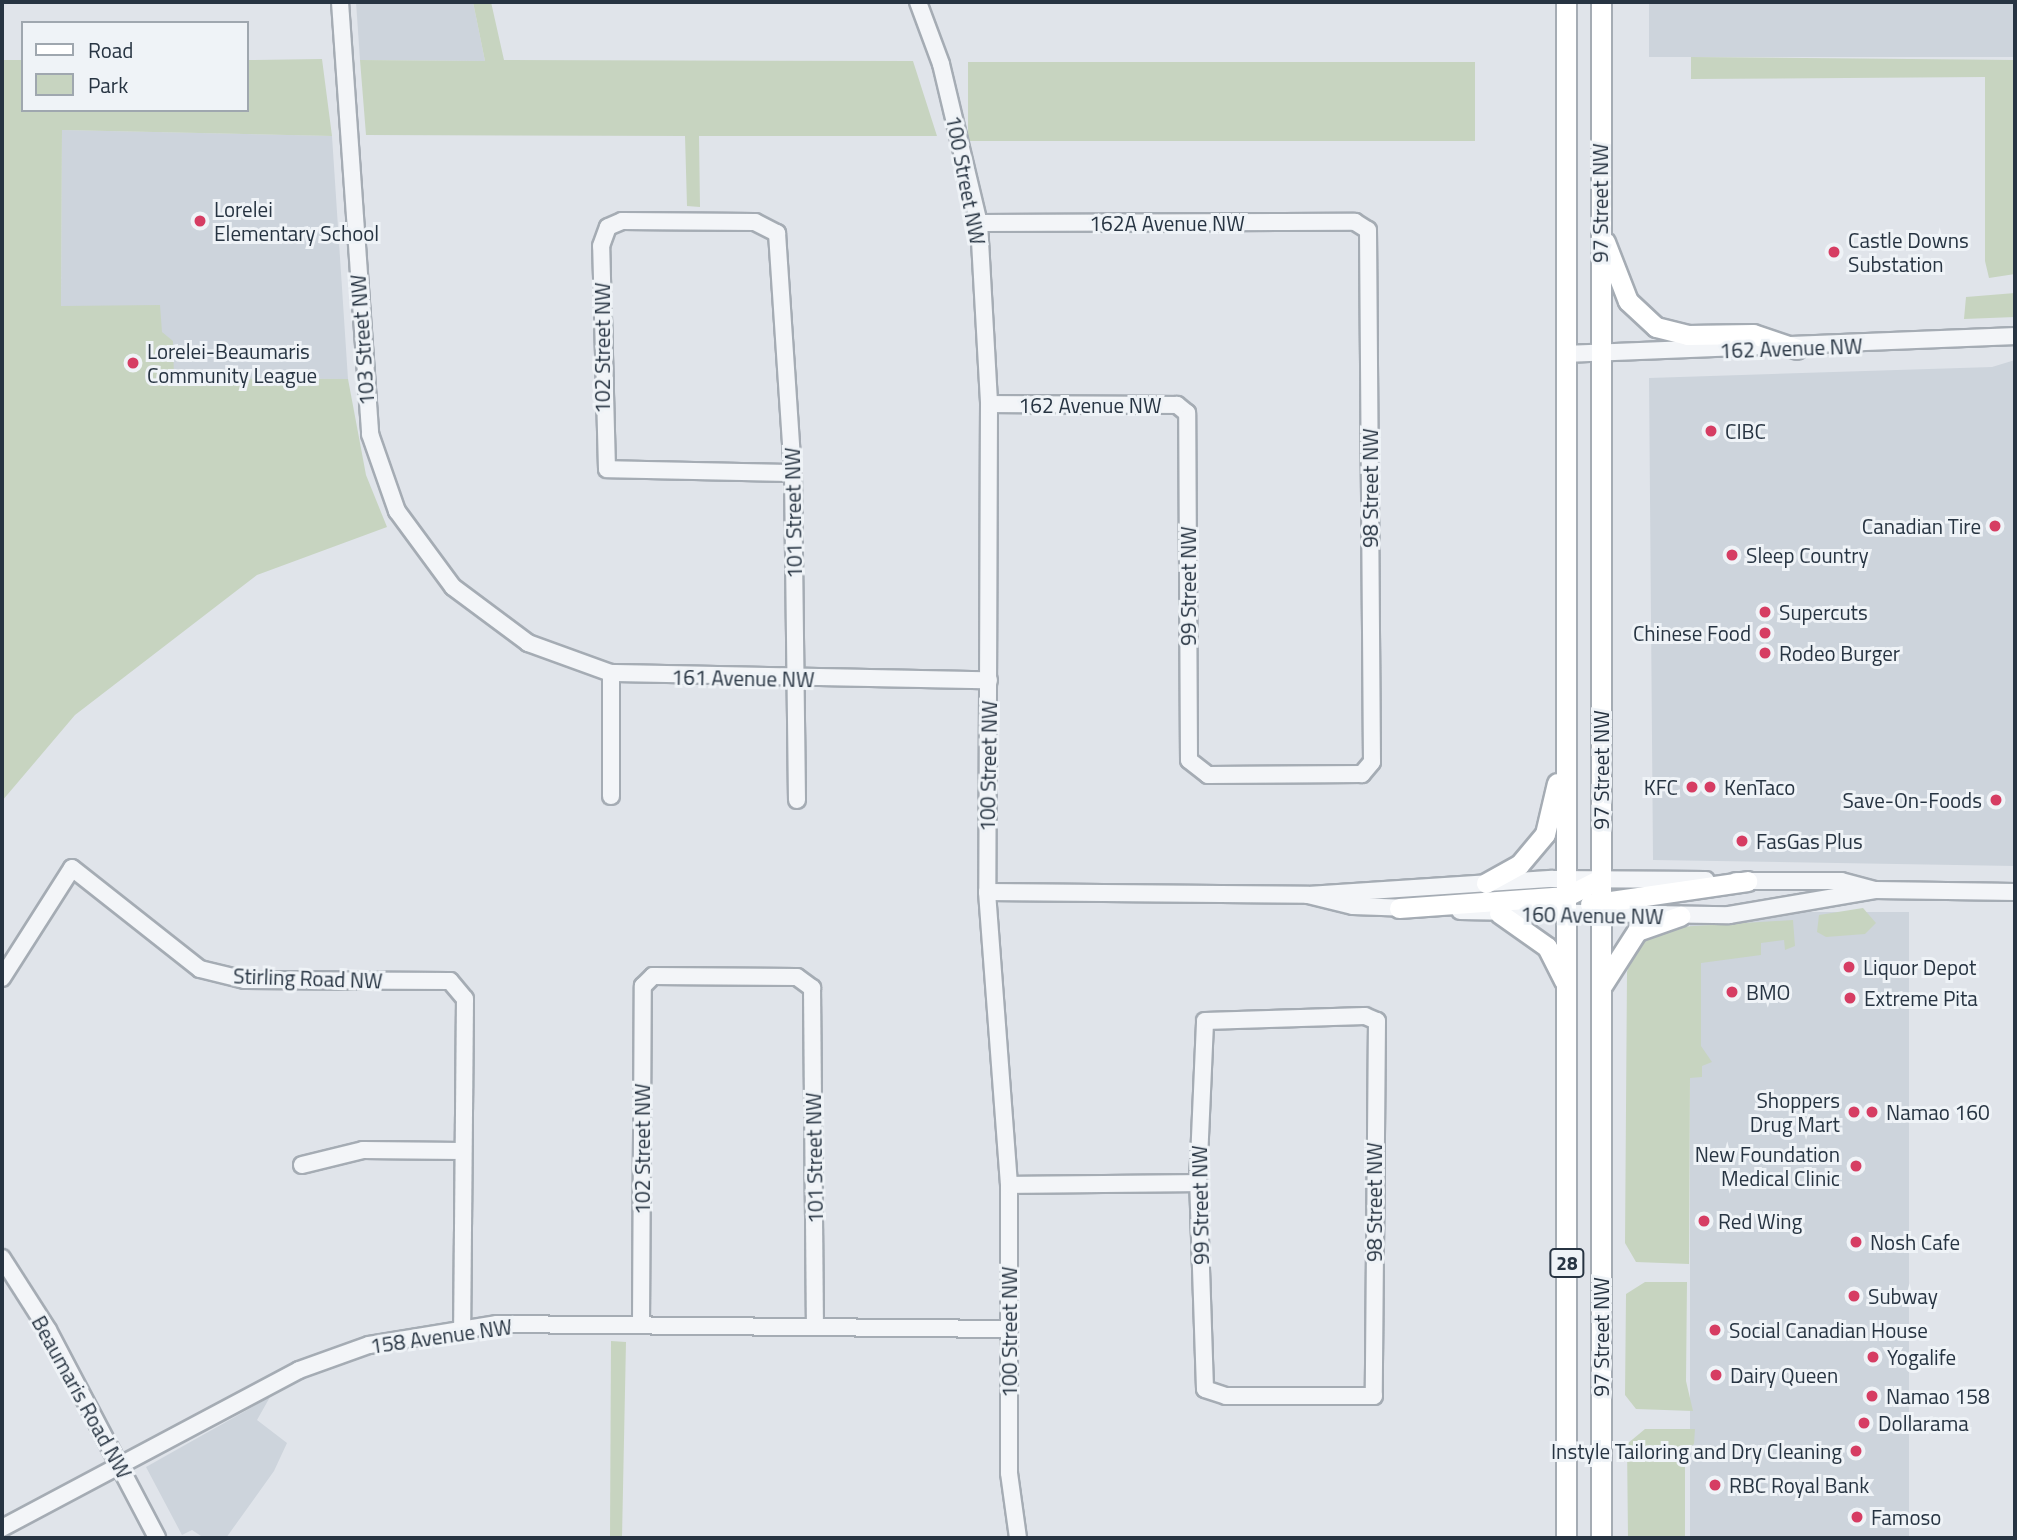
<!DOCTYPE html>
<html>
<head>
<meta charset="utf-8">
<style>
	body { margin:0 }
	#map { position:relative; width:2017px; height:1540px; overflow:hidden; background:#e0e4ea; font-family:"Titillium Web",sans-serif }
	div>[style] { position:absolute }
	.built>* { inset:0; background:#cdd4dc; transform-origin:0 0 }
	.green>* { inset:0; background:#c7d4c0; transform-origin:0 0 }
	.roads { filter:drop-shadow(2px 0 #a5acb4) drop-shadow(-2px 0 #a5acb4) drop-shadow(0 2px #a5acb4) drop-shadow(0 -2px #a5acb4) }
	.minor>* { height:16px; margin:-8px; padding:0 8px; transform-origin:8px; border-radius:8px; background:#f3f5f8 }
	.major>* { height:19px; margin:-9.5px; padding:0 9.5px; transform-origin:9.5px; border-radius:9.5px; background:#fff }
	.dots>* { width:19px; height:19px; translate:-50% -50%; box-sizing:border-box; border:4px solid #eff3f7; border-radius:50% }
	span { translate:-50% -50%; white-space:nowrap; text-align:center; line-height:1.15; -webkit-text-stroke:6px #eff3f7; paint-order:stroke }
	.shield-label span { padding:2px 5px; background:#eff3f7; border:2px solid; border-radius:5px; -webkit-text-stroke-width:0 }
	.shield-label { font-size:19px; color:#273442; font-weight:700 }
	.street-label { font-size:21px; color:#273442 }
	.poi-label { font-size:21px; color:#273442 }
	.left { translate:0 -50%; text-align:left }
	.right { translate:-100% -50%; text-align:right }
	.frame { position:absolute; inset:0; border:4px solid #273442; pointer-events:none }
	.legend { position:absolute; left:21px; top:21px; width:228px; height:91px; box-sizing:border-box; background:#eff3f7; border:2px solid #9fa7af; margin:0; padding:9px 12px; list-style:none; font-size:21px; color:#273442 }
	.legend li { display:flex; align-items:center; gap:14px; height:35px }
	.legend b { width:35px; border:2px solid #9fa7af }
</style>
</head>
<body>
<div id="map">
	<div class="built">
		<div style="clip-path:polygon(356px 2px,473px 2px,485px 61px,360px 60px)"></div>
		<div style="left:1649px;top:2px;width:366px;height:55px"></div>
		<div style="clip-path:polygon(62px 130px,332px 136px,348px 379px,173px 378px,173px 341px,61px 307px)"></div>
		<div style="clip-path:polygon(2015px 360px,2015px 866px,1653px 860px,1649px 378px,1992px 367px)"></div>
		<div style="left:1909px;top:912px;width:626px;height:219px;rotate:90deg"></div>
		<div style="clip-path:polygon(270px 1397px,257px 1420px,287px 1443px,274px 1471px,226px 1538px,204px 1538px,192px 1530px,182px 1535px,146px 1467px)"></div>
	</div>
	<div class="green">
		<div style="clip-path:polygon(473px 2px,491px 2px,504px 60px,913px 61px,937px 136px,699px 136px,700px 207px,687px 206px,685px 136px,366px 135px,360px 60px,485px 61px)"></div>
		<div style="clip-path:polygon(1691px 57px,2015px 60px,2015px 274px,1989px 278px,1985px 261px,1985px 77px,1691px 79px)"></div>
		<div style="clip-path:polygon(322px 59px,332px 136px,62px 130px,61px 306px,160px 305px,162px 332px,173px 341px,174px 378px,348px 379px,366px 475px,387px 527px,257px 575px,75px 715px,2px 801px,2px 60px,23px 60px,23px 110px,247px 110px,247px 60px)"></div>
		<div style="left:968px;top:62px;width:507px;height:79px"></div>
		<div style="clip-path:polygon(2015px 293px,2015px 317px,1964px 319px,1966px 297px)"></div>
		<div style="clip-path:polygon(1863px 908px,1876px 923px,1865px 934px,1826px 937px,1817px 932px,1819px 915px)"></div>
		<div style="clip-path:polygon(1793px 920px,1795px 946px,1785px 950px,1784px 940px,1761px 943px,1761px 955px,1701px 963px,1701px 1046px,1712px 1062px,1702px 1066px,1702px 1077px,1690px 1078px,1689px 1264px,1636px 1262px,1625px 1243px,1627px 972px,1637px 941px,1662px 928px)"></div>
		<div style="clip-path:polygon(1645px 1282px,1687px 1282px,1686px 1381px,1693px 1411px,1636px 1409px,1625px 1395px,1626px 1294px)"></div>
		<div style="clip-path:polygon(611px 1341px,626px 1342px,622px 1538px,610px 1538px)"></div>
		<div style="clip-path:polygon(1645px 1429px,1695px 1429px,1694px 1444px,1685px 1451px,1685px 1538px,1628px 1538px,1627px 1444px)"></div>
	</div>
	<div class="roads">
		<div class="minor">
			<div style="left:340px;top:2px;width:433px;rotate:86deg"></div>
			<div style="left:370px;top:434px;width:82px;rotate:70.7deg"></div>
			<div style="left:397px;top:511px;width:94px;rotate:53.6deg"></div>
			<div style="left:453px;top:587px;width:94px;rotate:36.7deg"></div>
			<div style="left:528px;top:643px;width:88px;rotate:19.9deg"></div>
			<div style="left:611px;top:673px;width:378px;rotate:1.1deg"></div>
			<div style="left:918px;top:2px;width:66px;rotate:69.6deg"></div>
			<div style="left:941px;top:64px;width:163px;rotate:76.6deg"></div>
			<div style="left:979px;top:223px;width:181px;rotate:86.8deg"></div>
			<div style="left:989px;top:404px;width:488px;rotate:90.2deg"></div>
			<div style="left:987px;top:892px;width:294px;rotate:85.7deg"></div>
			<div style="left:1009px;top:1185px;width:288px;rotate:90deg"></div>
			<div style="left:1009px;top:1473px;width:66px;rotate:82.1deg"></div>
			<div style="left:979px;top:223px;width:376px;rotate:-0.2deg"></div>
			<div style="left:1355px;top:222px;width:15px;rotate:32deg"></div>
			<div style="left:1368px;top:230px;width:532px;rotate:89.57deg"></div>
			<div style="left:1372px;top:762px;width:16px;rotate:130deg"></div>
			<div style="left:1362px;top:774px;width:154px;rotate:179.6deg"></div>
			<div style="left:1208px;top:775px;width:24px;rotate:-142deg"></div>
			<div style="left:1189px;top:760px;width:347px;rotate:-90.3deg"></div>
			<div style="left:1187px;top:413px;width:13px;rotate:-141deg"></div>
			<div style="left:1177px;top:405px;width:188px;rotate:-179.7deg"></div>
			<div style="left:1566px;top:354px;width:449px;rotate:-2.3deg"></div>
			<div style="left:793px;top:473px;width:186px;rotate:-178.8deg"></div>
			<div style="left:607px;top:469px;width:223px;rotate:-91.5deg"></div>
			<div style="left:601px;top:246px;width:20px;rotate:-70deg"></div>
			<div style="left:608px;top:227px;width:15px;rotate:-23deg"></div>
			<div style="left:622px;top:221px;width:133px;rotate:0.4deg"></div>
			<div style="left:755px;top:222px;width:25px;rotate:27deg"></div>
			<div style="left:777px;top:233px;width:241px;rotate:86.2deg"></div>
			<div style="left:793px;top:473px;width:327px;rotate:89.3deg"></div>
			<div style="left:611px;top:796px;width:123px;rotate:-90deg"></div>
			<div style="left:1736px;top:881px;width:105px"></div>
			<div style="left:1841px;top:881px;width:35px;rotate:15deg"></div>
			<div style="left:987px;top:892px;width:321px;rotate:0.5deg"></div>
			<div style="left:1308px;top:895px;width:245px;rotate:-3.8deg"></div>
			<div style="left:1552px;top:879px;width:154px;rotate:0.4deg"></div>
			<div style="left:1308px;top:895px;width:46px;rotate:13.7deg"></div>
			<div style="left:1353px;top:906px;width:57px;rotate:2deg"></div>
			<div style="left:1460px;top:911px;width:269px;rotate:0.9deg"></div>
			<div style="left:1729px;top:915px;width:148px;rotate:-9.7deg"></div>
			<div style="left:1875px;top:890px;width:140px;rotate:0.8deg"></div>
			<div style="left:2px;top:978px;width:130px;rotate:-57.5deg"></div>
			<div style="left:72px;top:868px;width:163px;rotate:38.3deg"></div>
			<div style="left:200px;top:969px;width:46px;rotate:13.7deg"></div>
			<div style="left:245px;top:980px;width:205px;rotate:0.3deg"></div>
			<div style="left:450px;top:981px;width:23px;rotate:50deg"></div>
			<div style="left:465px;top:999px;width:331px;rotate:90.5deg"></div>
			<div style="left:1365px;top:1016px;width:13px;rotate:23deg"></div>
			<div style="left:1377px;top:1021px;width:375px;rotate:90.5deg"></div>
			<div style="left:1374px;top:1396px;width:148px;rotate:180deg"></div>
			<div style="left:1226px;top:1396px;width:22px;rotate:-162deg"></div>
			<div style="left:1205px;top:1389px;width:206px;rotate:-91.9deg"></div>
			<div style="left:1198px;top:1183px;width:162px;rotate:-87.5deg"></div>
			<div style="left:1205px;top:1021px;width:160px;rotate:-1.8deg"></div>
			<div style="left:302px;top:1165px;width:63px;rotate:-13.8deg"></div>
			<div style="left:363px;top:1150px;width:99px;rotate:0.6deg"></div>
			<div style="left:1009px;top:1185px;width:189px;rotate:-0.6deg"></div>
			<div style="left:2px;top:1258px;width:85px;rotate:57.4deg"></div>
			<div style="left:48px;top:1330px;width:235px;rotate:62.3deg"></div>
			<div style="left:641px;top:1325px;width:339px;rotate:-89.7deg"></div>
			<div style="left:643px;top:986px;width:14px;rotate:-45deg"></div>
			<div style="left:653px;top:976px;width:144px;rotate:0.4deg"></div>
			<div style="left:797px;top:977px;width:19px;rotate:36deg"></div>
			<div style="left:812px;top:988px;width:339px;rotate:89.5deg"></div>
			<div style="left:2px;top:1528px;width:336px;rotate:-28deg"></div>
			<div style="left:299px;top:1370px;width:74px;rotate:-19.7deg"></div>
			<div style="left:369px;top:1345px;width:130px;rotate:-9.3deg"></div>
			<div style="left:497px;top:1324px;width:511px;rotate:0.56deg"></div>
		</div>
		<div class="major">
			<div style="left:1566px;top:2px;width:1536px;rotate:90deg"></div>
			<div style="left:1601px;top:2px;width:1536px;rotate:90deg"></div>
			<div style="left:1605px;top:242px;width:63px;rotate:68.7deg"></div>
			<div style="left:1628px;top:301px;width:38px;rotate:43deg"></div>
			<div style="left:1656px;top:327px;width:32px;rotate:14deg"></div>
			<div style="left:1687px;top:335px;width:66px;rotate:-0.9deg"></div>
			<div style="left:1753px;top:334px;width:46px;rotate:18.8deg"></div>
			<div style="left:1486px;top:883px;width:38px;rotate:-29deg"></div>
			<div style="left:1519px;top:865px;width:40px;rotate:-50deg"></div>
			<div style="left:1545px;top:834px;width:52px;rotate:-76.8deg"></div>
			<div style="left:1590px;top:904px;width:159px;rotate:-8.3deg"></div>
			<div style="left:1399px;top:908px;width:168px;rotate:-4.1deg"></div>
			<div style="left:1567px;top:896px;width:38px;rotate:-27deg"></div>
			<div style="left:1499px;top:913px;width:59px;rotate:35.3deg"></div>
			<div style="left:1547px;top:947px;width:38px;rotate:63deg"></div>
			<div style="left:1603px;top:984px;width:63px;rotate:-57.3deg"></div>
			<div style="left:1637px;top:931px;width:46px;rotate:-19.2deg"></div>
		</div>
	</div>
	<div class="dots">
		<div style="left:200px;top:221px;background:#d63d63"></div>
		<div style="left:1834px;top:252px;background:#d63d63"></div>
		<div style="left:133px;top:363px;background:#d63d63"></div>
		<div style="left:1711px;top:431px;background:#d63d63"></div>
		<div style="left:1995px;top:526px;background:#d63d63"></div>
		<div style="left:1732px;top:555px;background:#d63d63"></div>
		<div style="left:1765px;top:612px;background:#d63d63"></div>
		<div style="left:1765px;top:633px;background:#d63d63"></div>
		<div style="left:1765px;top:653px;background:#d63d63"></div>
		<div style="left:1692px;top:787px;background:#d63d63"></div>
		<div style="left:1710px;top:787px;background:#d63d63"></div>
		<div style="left:1996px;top:800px;background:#d63d63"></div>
		<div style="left:1742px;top:841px;background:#d63d63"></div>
		<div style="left:1849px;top:967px;background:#d63d63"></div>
		<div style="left:1732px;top:992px;background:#d63d63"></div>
		<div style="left:1850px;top:998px;background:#d63d63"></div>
		<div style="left:1854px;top:1112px;background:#d63d63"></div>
		<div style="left:1872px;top:1112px;background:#d63d63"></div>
		<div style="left:1856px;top:1166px;background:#d63d63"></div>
		<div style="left:1704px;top:1221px;background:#d63d63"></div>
		<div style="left:1856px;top:1242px;background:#d63d63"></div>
		<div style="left:1854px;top:1296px;background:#d63d63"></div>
		<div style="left:1715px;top:1330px;background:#d63d63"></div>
		<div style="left:1873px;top:1357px;background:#d63d63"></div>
		<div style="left:1716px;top:1375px;background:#d63d63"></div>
		<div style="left:1872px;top:1396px;background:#d63d63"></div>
		<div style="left:1864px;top:1423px;background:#d63d63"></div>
		<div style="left:1856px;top:1451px;background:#d63d63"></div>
		<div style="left:1715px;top:1485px;background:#d63d63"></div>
		<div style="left:1857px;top:1517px;background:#d63d63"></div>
	</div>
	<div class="shield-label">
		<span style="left:1567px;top:1263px">28</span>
	</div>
	<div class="street-label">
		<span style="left:966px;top:180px;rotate:79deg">100 Street NW</span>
		<span style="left:1600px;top:203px;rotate:-90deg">97 Street NW</span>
		<span style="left:1167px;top:223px">162A Avenue NW</span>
		<span style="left:362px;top:340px;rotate:-94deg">103 Street NW</span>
		<span style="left:602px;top:348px;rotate:-90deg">102 Street NW</span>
		<span style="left:1791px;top:348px;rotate:-2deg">162 Avenue NW</span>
		<span style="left:1090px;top:405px">162 Avenue NW</span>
		<span style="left:1370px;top:488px;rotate:-90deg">98 Street NW</span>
		<span style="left:793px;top:513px;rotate:-91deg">101 Street NW</span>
		<span style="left:1188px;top:586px;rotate:-90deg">99 Street NW</span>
		<span style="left:743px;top:678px;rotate:1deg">161 Avenue NW</span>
		<span style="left:988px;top:766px;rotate:-89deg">100 Street NW</span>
		<span style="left:1601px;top:770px;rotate:-90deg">97 Street NW</span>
		<span style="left:1592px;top:915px;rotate:1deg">160 Avenue NW</span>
		<span style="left:308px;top:978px;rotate:2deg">Stirling Road NW</span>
		<span style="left:642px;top:1149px;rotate:-90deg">102 Street NW</span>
		<span style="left:814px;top:1158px;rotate:-91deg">101 Street NW</span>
		<span style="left:1374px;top:1202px;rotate:-90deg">98 Street NW</span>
		<span style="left:1200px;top:1205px;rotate:-91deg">99 Street NW</span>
		<span style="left:1009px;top:1332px;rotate:-90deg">100 Street NW</span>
		<span style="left:441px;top:1336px;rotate:-8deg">158 Avenue NW</span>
		<span style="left:1601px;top:1337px;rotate:-90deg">97 Street NW</span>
		<span style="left:82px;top:1397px;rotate:61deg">Beaumaris Road NW</span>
	</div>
	<div class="poi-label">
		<span class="left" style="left:214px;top:221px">Lorelei<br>Elementary School</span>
		<span class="left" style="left:1848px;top:252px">Castle Downs<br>Substation</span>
		<span class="left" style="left:147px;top:363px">Lorelei-Beaumaris<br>Community League</span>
		<span class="left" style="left:1725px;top:431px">CIBC</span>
		<span class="right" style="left:1981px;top:526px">Canadian Tire</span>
		<span class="left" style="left:1746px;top:555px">Sleep Country</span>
		<span class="left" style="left:1779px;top:612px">Supercuts</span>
		<span class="right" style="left:1751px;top:633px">Chinese Food</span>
		<span class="left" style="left:1779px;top:653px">Rodeo Burger</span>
		<span class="right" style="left:1678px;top:787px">KFC</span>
		<span class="left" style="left:1724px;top:787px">KenTaco</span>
		<span class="right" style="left:1982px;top:800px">Save-On-Foods</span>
		<span class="left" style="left:1756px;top:841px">FasGas Plus</span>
		<span class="left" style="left:1863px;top:967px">Liquor Depot</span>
		<span class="left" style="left:1746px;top:992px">BMO</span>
		<span class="left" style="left:1864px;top:998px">Extreme Pita</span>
		<span class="right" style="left:1840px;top:1112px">Shoppers<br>Drug Mart</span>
		<span class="left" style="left:1886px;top:1112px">Namao 160</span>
		<span class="right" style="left:1840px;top:1166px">New Foundation<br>Medical Clinic</span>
		<span class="left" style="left:1718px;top:1221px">Red Wing</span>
		<span class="left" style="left:1870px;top:1242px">Nosh Cafe</span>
		<span class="left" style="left:1868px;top:1296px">Subway</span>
		<span class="left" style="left:1729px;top:1330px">Social Canadian House</span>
		<span class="left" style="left:1887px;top:1357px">Yogalife</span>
		<span class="left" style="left:1730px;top:1375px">Dairy Queen</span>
		<span class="left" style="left:1886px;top:1396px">Namao 158</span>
		<span class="left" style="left:1878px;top:1423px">Dollarama</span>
		<span class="right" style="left:1842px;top:1451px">Instyle Tailoring and Dry Cleaning</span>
		<span class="left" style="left:1729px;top:1485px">RBC Royal Bank</span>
		<span class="left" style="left:1871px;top:1517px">Famoso</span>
	</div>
	<div class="frame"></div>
	<ul class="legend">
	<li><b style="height:9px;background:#fff"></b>Road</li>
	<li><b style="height:19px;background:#c7d4c0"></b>Park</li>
	</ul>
</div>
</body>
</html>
